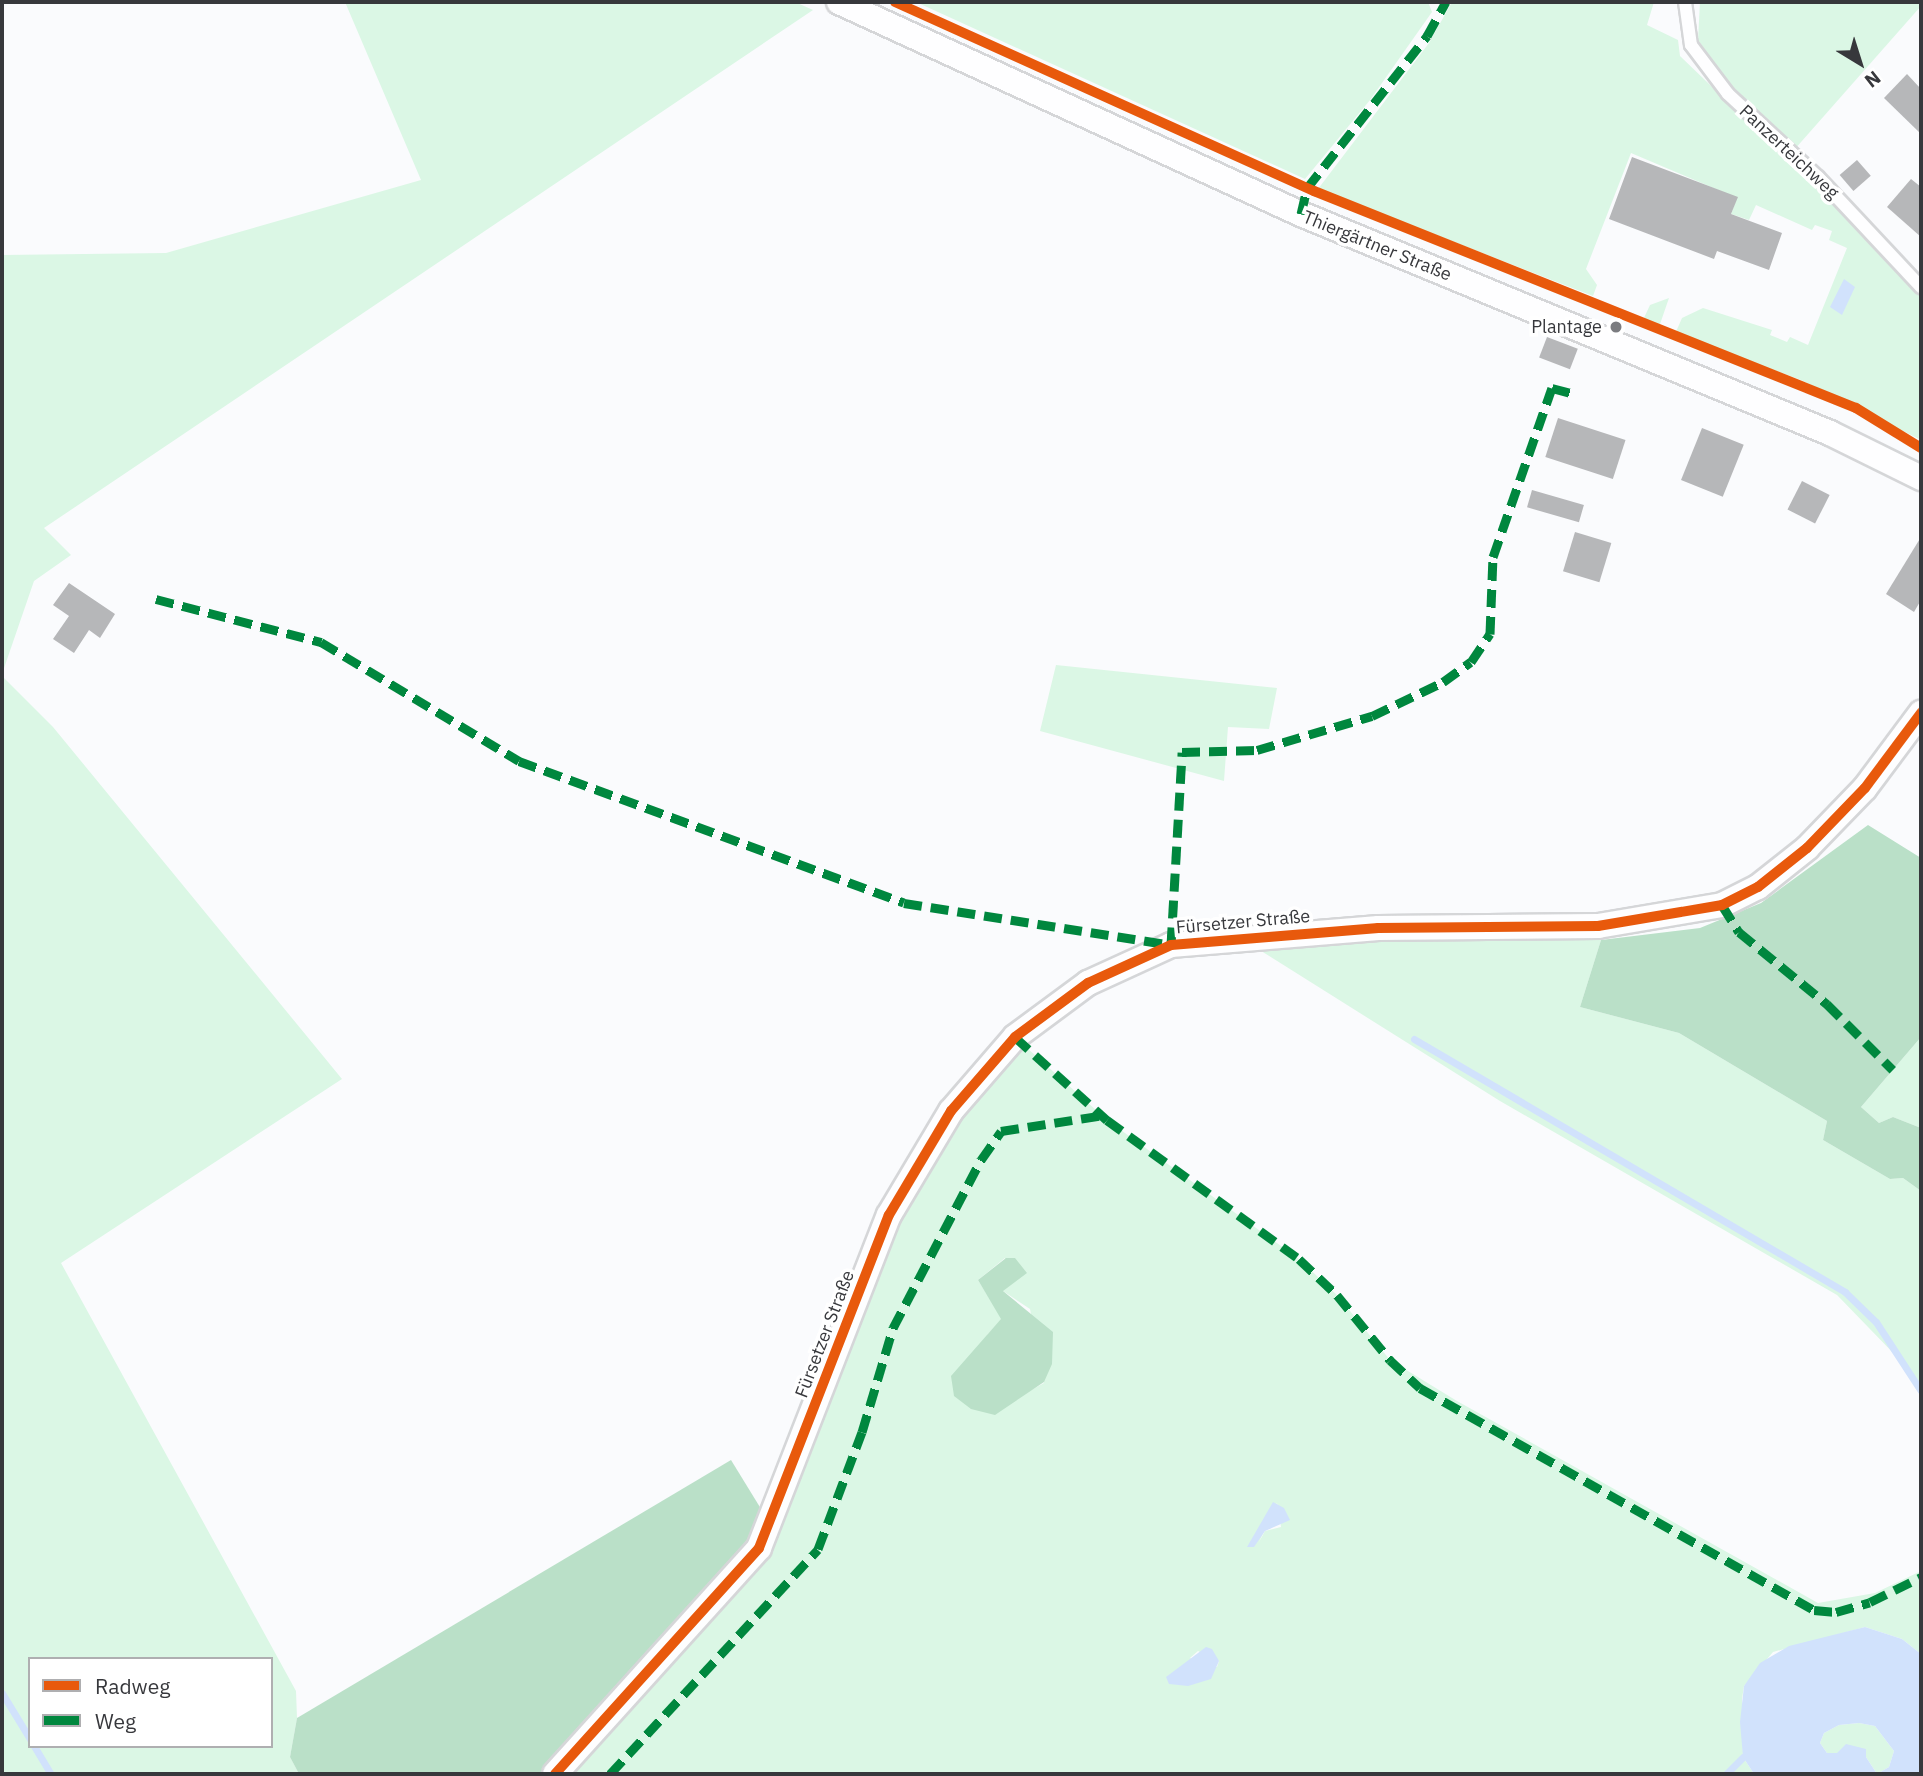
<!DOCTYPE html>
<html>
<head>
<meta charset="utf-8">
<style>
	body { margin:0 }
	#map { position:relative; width:1923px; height:1776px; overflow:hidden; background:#fafbfd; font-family:"IBM Plex Sans",sans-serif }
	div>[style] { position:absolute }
	.green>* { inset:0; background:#dbf7e5 }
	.forest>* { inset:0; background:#bae0c8 }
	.water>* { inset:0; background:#d1e2fc }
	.stream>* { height:7px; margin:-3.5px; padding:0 3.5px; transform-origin:3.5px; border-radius:3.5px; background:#d1e2fc }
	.building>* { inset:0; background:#b6b7b9; transform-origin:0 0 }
	.roads { filter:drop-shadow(2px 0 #d5d6d8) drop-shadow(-2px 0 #d5d6d8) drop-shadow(0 2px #d5d6d8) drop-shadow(0 -2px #d5d6d8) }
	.lane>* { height:12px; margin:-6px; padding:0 6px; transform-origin:6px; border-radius:6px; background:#fefeff }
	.street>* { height:24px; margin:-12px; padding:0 12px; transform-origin:12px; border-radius:12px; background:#fefeff }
	.quiet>* { height:9px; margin-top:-4.5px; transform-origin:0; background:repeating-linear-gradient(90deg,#00873e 0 18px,transparent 0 27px) }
	.cycleway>* { height:10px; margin:-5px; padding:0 5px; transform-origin:5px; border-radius:5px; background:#e8590c }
	.dots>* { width:19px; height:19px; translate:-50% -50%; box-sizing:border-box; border:4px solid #fff; border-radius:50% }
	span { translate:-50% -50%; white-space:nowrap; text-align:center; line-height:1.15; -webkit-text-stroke:7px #fff; paint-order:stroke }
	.street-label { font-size:18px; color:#37383c }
	.poi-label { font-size:18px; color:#37383c }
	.right { translate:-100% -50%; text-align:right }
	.frame { position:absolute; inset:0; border:4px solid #37383c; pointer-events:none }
	.legend { position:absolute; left:28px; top:1657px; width:245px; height:91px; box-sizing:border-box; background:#fff; border:2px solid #afafb1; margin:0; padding:9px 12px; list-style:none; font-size:21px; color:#37383c }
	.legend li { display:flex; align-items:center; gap:14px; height:35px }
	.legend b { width:35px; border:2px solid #afafb1 }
	.north { position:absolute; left:1825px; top:28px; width:70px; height:70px; -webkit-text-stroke:5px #fff; paint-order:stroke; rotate:142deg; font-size:19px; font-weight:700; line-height:28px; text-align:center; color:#37383c }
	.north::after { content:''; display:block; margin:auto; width:24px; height:32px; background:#37383c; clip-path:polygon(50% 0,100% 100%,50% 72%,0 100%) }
</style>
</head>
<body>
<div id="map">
	<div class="green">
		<div style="clip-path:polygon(345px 2px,795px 2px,813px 10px,44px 528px,71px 555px,34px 581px,2px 674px,2px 255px,166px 253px,421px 180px)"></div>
		<div style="clip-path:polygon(916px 2px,1428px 2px,1432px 12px,1370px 100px,1305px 179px)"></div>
		<div style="clip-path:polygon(1452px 2px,1654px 2px,1647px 25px,1678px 40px,1680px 56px,1873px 242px,1921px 297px,1921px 440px,1801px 380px,1675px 334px,1682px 318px,1703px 308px,1772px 330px,1770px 335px,1787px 342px,1790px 337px,1808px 345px,1847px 248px,1829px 240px,1832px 231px,1815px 225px,1812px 230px,1756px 205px,1749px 220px,1731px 214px,1737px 198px,1631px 153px,1586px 269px,1597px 285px,1593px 296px,1318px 189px,1429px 43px)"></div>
		<div style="clip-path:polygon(1700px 2px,1921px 2px,1921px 6px,1794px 150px,1734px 91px,1698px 40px)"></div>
		<div style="clip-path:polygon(1669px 298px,1659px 327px,1643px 320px,1650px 305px)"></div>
		<div style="clip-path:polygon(1056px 665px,1277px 688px,1269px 729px,1228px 727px,1224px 781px,1040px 731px)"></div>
		<div style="clip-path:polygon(evenodd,2px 676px,53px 727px,342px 1079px,61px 1263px,296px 1691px,297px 1718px,290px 1757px,299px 1774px,2px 1774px,2px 676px,30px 1659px,271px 1659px,271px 1746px,30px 1746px,30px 1659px)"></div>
		<div style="clip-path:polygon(1598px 926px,1601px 940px,1580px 1007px,1679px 1033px,1827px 1121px,1823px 1140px,1890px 1179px,1903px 1178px,1921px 1191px,1921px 1391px,1900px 1360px,1837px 1295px,1500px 1101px,1242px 939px)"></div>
		<div style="clip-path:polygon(evenodd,1015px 1037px,1107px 1120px,1299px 1259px,1337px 1295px,1390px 1360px,1457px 1401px,1818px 1603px,1875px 1593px,1921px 1571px,1921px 1654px,1902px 1639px,1865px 1627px,1773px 1652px,1744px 1686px,1742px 1699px,1743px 1757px,1754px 1774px,555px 1774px,759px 1548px,889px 1215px,1015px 1037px,1005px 1258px,1003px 1291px,1030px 1309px,1044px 1383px,1026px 1393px,987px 1335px,1002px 1319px,978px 1280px,1005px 1258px,1015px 1037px,1277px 1503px,1281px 1527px,1265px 1531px,1259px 1542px,1277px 1503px,1015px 1037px,1198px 1651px,1219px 1661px,1217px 1667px,1190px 1658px,1198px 1651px)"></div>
		<div style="clip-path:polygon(1921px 1037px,1921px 1128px,1893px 1117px,1879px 1123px,1861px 1107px)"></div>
		<div style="clip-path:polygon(1859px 1723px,1875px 1726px,1894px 1751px,1889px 1767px,1877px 1774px,1866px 1757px,1827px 1753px,1820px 1743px,1824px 1733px,1839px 1725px)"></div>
	</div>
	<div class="forest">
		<div style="clip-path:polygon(1868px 825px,1921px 858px,1921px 1037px,1861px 1107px,1879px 1123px,1893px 1117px,1921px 1128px,1921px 1191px,1903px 1178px,1890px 1179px,1823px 1140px,1827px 1121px,1679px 1033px,1580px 1007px,1601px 940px,1700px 928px,1761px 903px)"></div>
		<div style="clip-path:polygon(1006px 1258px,1015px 1258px,1027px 1273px,1003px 1291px,1053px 1332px,1052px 1364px,1044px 1382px,995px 1415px,971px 1409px,954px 1396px,951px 1376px,1001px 1319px,978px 1280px)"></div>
		<div style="clip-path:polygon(731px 1460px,766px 1517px,636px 1678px,547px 1774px,299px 1774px,290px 1757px,297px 1718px)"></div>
	</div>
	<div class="water">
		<div style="clip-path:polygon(1844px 279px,1855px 287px,1842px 315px,1830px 307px)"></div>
		<div style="clip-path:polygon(1273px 1502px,1284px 1508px,1290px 1520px,1265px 1531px,1254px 1547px,1247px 1547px)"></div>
		<div style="clip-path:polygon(evenodd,1865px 1627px,1902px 1639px,1921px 1654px,1921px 1774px,1754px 1774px,1743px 1757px,1740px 1722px,1744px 1686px,1760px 1663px,1789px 1646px,1865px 1627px,1859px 1723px,1875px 1726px,1894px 1751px,1889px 1767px,1877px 1774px,1866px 1757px,1866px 1749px,1846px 1744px,1837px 1753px,1827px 1753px,1820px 1743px,1824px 1733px,1839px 1725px,1859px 1723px)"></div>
		<div style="clip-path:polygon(1206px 1647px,1212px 1649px,1219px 1661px,1211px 1679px,1188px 1686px,1169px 1684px,1166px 1677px)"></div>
	</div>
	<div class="stream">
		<div style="left:1414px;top:1039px;width:500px;rotate:30.4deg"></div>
		<div style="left:1845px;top:1292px;width:43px;rotate:44.1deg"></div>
		<div style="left:1876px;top:1322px;width:82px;rotate:56.9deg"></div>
		<div style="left:2px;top:1693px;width:54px;rotate:58.7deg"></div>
		<div style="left:34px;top:1746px;width:33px;rotate:59deg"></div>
		<div style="left:1726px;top:1774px;width:24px;rotate:-45deg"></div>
	</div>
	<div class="building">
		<div style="clip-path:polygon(1907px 74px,1921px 89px,1921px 134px,1884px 98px)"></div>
		<div style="clip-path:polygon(1632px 157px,1738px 197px,1731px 214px,1782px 233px,1769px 270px,1717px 251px,1714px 259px,1609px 219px)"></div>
		<div style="left:1857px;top:160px;width:21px;height:23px;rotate:49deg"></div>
		<div style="clip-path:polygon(1911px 179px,1921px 187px,1921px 237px,1887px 207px)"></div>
		<div style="left:1547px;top:337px;width:33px;height:22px;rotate:21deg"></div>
		<div style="left:1558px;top:418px;width:71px;height:41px;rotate:18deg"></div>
		<div style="left:1702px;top:428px;width:45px;height:56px;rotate:22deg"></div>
		<div style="left:1802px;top:481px;width:31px;height:32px;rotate:27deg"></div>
		<div style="left:1532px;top:490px;width:54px;height:18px;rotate:16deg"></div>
		<div style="left:1575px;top:532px;width:38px;height:41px;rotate:17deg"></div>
		<div style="clip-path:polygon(1921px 537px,1921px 600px,1914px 612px,1886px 594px)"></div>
		<div style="clip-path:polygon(69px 583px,115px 614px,100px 638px,89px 630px,74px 653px,53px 639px,69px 616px,53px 605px)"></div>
	</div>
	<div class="roads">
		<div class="lane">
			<div style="left:1685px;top:2px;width:43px;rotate:82.1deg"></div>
			<div style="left:1691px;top:45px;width:61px;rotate:52.9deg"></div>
			<div style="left:1728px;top:94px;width:122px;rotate:42.7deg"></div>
			<div style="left:1818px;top:177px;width:151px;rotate:46.9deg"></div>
		</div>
		<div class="street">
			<div style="left:839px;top:2px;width:508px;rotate:24.65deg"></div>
			<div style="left:1301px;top:214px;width:573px;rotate:22.49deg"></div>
			<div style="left:1830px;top:433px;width:102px;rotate:26.3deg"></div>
			<div style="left:555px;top:1774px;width:304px;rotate:-47.9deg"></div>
			<div style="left:759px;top:1548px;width:357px;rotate:-68.7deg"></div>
			<div style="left:889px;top:1215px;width:121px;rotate:-59.2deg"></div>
			<div style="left:951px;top:1111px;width:98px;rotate:-49.1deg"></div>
			<div style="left:1015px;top:1037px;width:91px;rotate:-36.5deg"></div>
			<div style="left:1088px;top:983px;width:91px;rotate:-24.6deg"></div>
			<div style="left:1171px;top:945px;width:208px;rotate:-4.7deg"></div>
			<div style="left:1378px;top:928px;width:220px;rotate:-0.5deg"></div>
			<div style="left:1598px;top:926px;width:126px;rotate:-9.6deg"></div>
			<div style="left:1722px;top:905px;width:40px;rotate:-26.6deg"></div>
			<div style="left:1758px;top:887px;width:63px;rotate:-38.5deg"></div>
			<div style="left:1807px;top:848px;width:83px;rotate:-46deg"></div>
			<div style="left:1865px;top:788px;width:94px;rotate:-53.3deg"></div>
		</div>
	</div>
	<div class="quiet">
		<div style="left:1301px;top:214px;width:27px;rotate:-77deg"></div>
		<div style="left:1307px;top:188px;width:194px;rotate:-51.7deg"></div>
		<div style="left:1427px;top:36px;width:39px;rotate:-61deg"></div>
		<div style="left:156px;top:599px;width:171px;rotate:14.6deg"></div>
		<div style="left:321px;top:642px;width:231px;rotate:31deg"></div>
		<div style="left:519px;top:761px;width:410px;rotate:20.2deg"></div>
		<div style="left:904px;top:903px;width:270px;rotate:8.9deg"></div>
		<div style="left:1171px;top:945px;width:193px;rotate:-86.7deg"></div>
		<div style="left:1182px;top:752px;width:75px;rotate:-1.5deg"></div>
		<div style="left:1257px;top:750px;width:120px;rotate:-16.5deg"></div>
		<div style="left:1372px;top:716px;width:79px;rotate:-25.6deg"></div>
		<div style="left:1443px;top:682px;width:34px;rotate:-36deg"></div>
		<div style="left:1471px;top:662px;width:34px;rotate:-56deg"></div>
		<div style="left:1490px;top:634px;width:77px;rotate:-87.8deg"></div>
		<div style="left:1493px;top:557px;width:179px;rotate:-70.8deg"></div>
		<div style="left:1552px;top:388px;width:23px;rotate:15deg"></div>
		<div style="left:1722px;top:905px;width:32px;rotate:58deg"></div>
		<div style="left:1739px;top:932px;width:114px;rotate:39.3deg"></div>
		<div style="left:1827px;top:1004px;width:93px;rotate:45deg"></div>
		<div style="left:1015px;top:1037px;width:124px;rotate:42.1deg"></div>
		<div style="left:1107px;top:1120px;width:237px;rotate:35.9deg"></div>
		<div style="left:1299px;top:1259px;width:52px;rotate:43.5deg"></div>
		<div style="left:1337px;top:1295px;width:84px;rotate:50.8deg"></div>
		<div style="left:1390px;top:1360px;width:41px;rotate:43deg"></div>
		<div style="left:1420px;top:1388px;width:452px;rotate:29.4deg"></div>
		<div style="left:1814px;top:1610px;width:22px;rotate:5deg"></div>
		<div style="left:1836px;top:1612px;width:35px;rotate:-16deg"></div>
		<div style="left:1870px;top:1602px;width:57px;rotate:-26.1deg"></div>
		<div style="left:610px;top:1774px;width:306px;rotate:-47.2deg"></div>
		<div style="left:818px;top:1549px;width:125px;rotate:-69.4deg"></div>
		<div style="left:862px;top:1432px;width:109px;rotate:-73.4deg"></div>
		<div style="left:893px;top:1328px;width:190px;rotate:-62.4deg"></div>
		<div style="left:981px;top:1160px;width:35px;rotate:-55deg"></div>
		<div style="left:1001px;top:1131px;width:104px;rotate:-8.8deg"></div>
	</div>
	<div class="cycleway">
		<div style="left:895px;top:2px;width:460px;rotate:24.3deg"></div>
		<div style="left:1314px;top:191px;width:584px;rotate:21.82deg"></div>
		<div style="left:1856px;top:408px;width:76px;rotate:31.6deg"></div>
		<div style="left:555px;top:1774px;width:304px;rotate:-47.9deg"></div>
		<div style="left:759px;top:1548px;width:357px;rotate:-68.7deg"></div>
		<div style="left:889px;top:1215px;width:121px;rotate:-59.2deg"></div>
		<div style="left:951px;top:1111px;width:98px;rotate:-49.1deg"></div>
		<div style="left:1015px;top:1037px;width:91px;rotate:-36.5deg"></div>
		<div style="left:1088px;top:983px;width:91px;rotate:-24.6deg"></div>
		<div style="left:1171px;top:945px;width:208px;rotate:-4.7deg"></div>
		<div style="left:1378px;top:928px;width:220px;rotate:-0.5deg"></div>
		<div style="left:1598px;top:926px;width:126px;rotate:-9.6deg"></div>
		<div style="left:1722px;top:905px;width:40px;rotate:-26.6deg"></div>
		<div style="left:1758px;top:887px;width:63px;rotate:-38.5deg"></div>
		<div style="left:1807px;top:848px;width:83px;rotate:-46deg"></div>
		<div style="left:1865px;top:788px;width:94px;rotate:-53.3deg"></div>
	</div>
	<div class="dots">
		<div style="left:1616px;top:327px;background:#7b7c80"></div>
	</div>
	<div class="street-label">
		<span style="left:1789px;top:152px;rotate:43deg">Panzerteichweg</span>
		<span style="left:1377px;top:246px;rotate:22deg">Thiergärtner Straße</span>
		<span style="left:1243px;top:922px;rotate:-5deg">Fürsetzer Straße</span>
		<span style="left:825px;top:1334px;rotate:-69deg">Fürsetzer Straße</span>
	</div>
	<div class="poi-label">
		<span class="right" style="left:1602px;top:327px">Plantage</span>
	</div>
	<div class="frame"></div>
	<ul class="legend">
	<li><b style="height:9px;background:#e8590c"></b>Radweg</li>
	<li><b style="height:9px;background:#00873e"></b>Weg</li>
	</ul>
	<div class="north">N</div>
</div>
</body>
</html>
